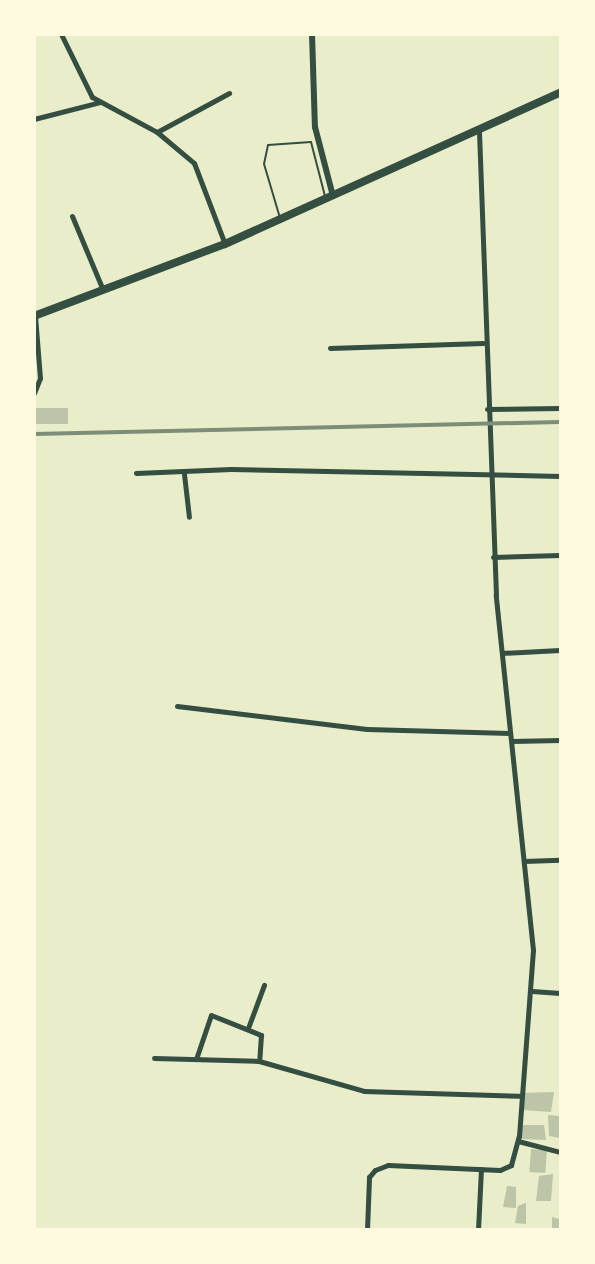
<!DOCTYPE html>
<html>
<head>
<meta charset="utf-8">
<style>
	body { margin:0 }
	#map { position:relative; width:595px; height:1264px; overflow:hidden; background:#e9edc9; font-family:"Fira Sans Condensed",sans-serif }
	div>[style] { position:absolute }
	.building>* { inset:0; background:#bcc5a7; transform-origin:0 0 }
	.service>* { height:2px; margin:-1px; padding:0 1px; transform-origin:1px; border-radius:1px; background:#344e41 }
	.minor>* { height:5px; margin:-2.5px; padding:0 2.5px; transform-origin:2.5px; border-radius:2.5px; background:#344e41 }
	.tertiary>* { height:6px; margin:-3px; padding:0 3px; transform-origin:3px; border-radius:3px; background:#344e41 }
	.primary>* { height:8px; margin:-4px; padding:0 4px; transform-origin:4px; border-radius:4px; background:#344e41 }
	.rail>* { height:4px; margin:-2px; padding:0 2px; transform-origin:2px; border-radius:2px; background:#7c8e77 }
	span { translate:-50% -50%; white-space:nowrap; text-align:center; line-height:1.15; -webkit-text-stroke:4.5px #fefae0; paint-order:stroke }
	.frame { position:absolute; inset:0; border:36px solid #fefae0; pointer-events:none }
</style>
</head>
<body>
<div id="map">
	<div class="building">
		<div style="left:68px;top:408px;width:16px;height:34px;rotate:90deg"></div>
		<div style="clip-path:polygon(554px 1092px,551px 1112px,522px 1110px,523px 1093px)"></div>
		<div style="clip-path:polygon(548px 1115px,560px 1116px,560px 1138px,549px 1136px)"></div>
		<div style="clip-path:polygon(522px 1125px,544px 1125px,546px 1140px,521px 1139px)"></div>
		<div style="left:531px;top:1149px;width:16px;height:23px;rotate:4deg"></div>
		<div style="clip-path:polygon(553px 1174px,551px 1201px,536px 1201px,539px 1176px)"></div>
		<div style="clip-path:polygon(507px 1186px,516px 1187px,516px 1208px,503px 1207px)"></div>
		<div style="clip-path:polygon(526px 1203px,526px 1224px,515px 1223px,518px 1206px)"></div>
		<div style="clip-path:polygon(552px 1217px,560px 1219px,560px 1230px,552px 1230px)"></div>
	</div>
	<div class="service">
		<div style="left:280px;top:218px;width:56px;rotate:-106.5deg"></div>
		<div style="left:264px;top:164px;width:19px;rotate:-78deg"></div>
		<div style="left:268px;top:145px;width:43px;rotate:-4deg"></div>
		<div style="left:311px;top:142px;width:56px;rotate:75.5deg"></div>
	</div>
	<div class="minor">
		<div style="left:61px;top:34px;width:70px;rotate:63.8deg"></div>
		<div style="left:92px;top:97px;width:74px;rotate:28.3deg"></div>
		<div style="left:157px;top:132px;width:48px;rotate:40deg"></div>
		<div style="left:194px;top:163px;width:87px;rotate:69.1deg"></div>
		<div style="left:34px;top:119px;width:68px;rotate:-14.4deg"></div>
		<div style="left:157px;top:132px;width:82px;rotate:-28.4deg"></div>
		<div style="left:72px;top:216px;width:80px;rotate:67.3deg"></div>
		<div style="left:330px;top:348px;width:153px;rotate:-1.9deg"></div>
		<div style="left:34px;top:393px;width:16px;rotate:-68deg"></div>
		<div style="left:40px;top:378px;width:62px;rotate:-94.6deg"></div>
		<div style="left:487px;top:409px;width:73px;rotate:-0.8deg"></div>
		<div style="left:136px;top:473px;width:95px;rotate:-2.4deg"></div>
		<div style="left:231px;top:469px;width:329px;rotate:1.2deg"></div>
		<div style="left:184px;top:474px;width:43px;rotate:83.4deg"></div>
		<div style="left:493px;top:557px;width:67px;rotate:-1.7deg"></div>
		<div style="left:502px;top:653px;width:58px;rotate:-3deg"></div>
		<div style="left:177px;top:706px;width:191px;rotate:6.9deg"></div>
		<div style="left:367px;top:729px;width:143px;rotate:1.6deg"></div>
		<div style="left:512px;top:741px;width:48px;rotate:-1.2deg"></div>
		<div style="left:524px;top:861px;width:36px;rotate:-2deg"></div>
		<div style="left:532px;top:991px;width:28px;rotate:4deg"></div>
		<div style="left:248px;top:1028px;width:46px;rotate:-69.6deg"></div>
		<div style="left:154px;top:1058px;width:105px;rotate:1.6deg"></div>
		<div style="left:259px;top:1061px;width:109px;rotate:15.9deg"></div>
		<div style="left:364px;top:1091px;width:155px;rotate:1.8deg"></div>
		<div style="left:196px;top:1059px;width:46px;rotate:-71.2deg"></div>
		<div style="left:211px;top:1015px;width:54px;rotate:21.8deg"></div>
		<div style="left:261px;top:1035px;width:26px;rotate:94deg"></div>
		<div style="left:518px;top:1141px;width:43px;rotate:14.7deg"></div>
		<div style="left:367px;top:1230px;width:53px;rotate:-87.8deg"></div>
		<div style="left:369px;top:1177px;width:9px;rotate:-49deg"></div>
		<div style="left:375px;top:1170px;width:14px;rotate:-21deg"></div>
		<div style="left:388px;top:1165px;width:112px;rotate:2.6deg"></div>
		<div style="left:500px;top:1170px;width:12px;rotate:-24deg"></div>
		<div style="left:511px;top:1165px;width:30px;rotate:-75deg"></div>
		<div style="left:519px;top:1136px;width:187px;rotate:-85.7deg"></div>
		<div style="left:533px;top:950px;width:357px;rotate:-96deg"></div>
		<div style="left:496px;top:595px;width:465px;rotate:-92.1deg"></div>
		<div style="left:478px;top:1230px;width:61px;rotate:-87.2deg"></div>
	</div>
	<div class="tertiary">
		<div style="left:312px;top:34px;width:93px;rotate:88.2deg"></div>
		<div style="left:315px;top:127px;width:71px;rotate:75.4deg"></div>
	</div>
	<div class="primary">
		<div style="left:34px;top:316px;width:204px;rotate:-20.7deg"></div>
		<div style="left:225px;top:244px;width:367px;rotate:-24.3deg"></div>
	</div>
	<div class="rail">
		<div style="left:34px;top:434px;width:526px;rotate:-1.31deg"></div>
	</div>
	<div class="frame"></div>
</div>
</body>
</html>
